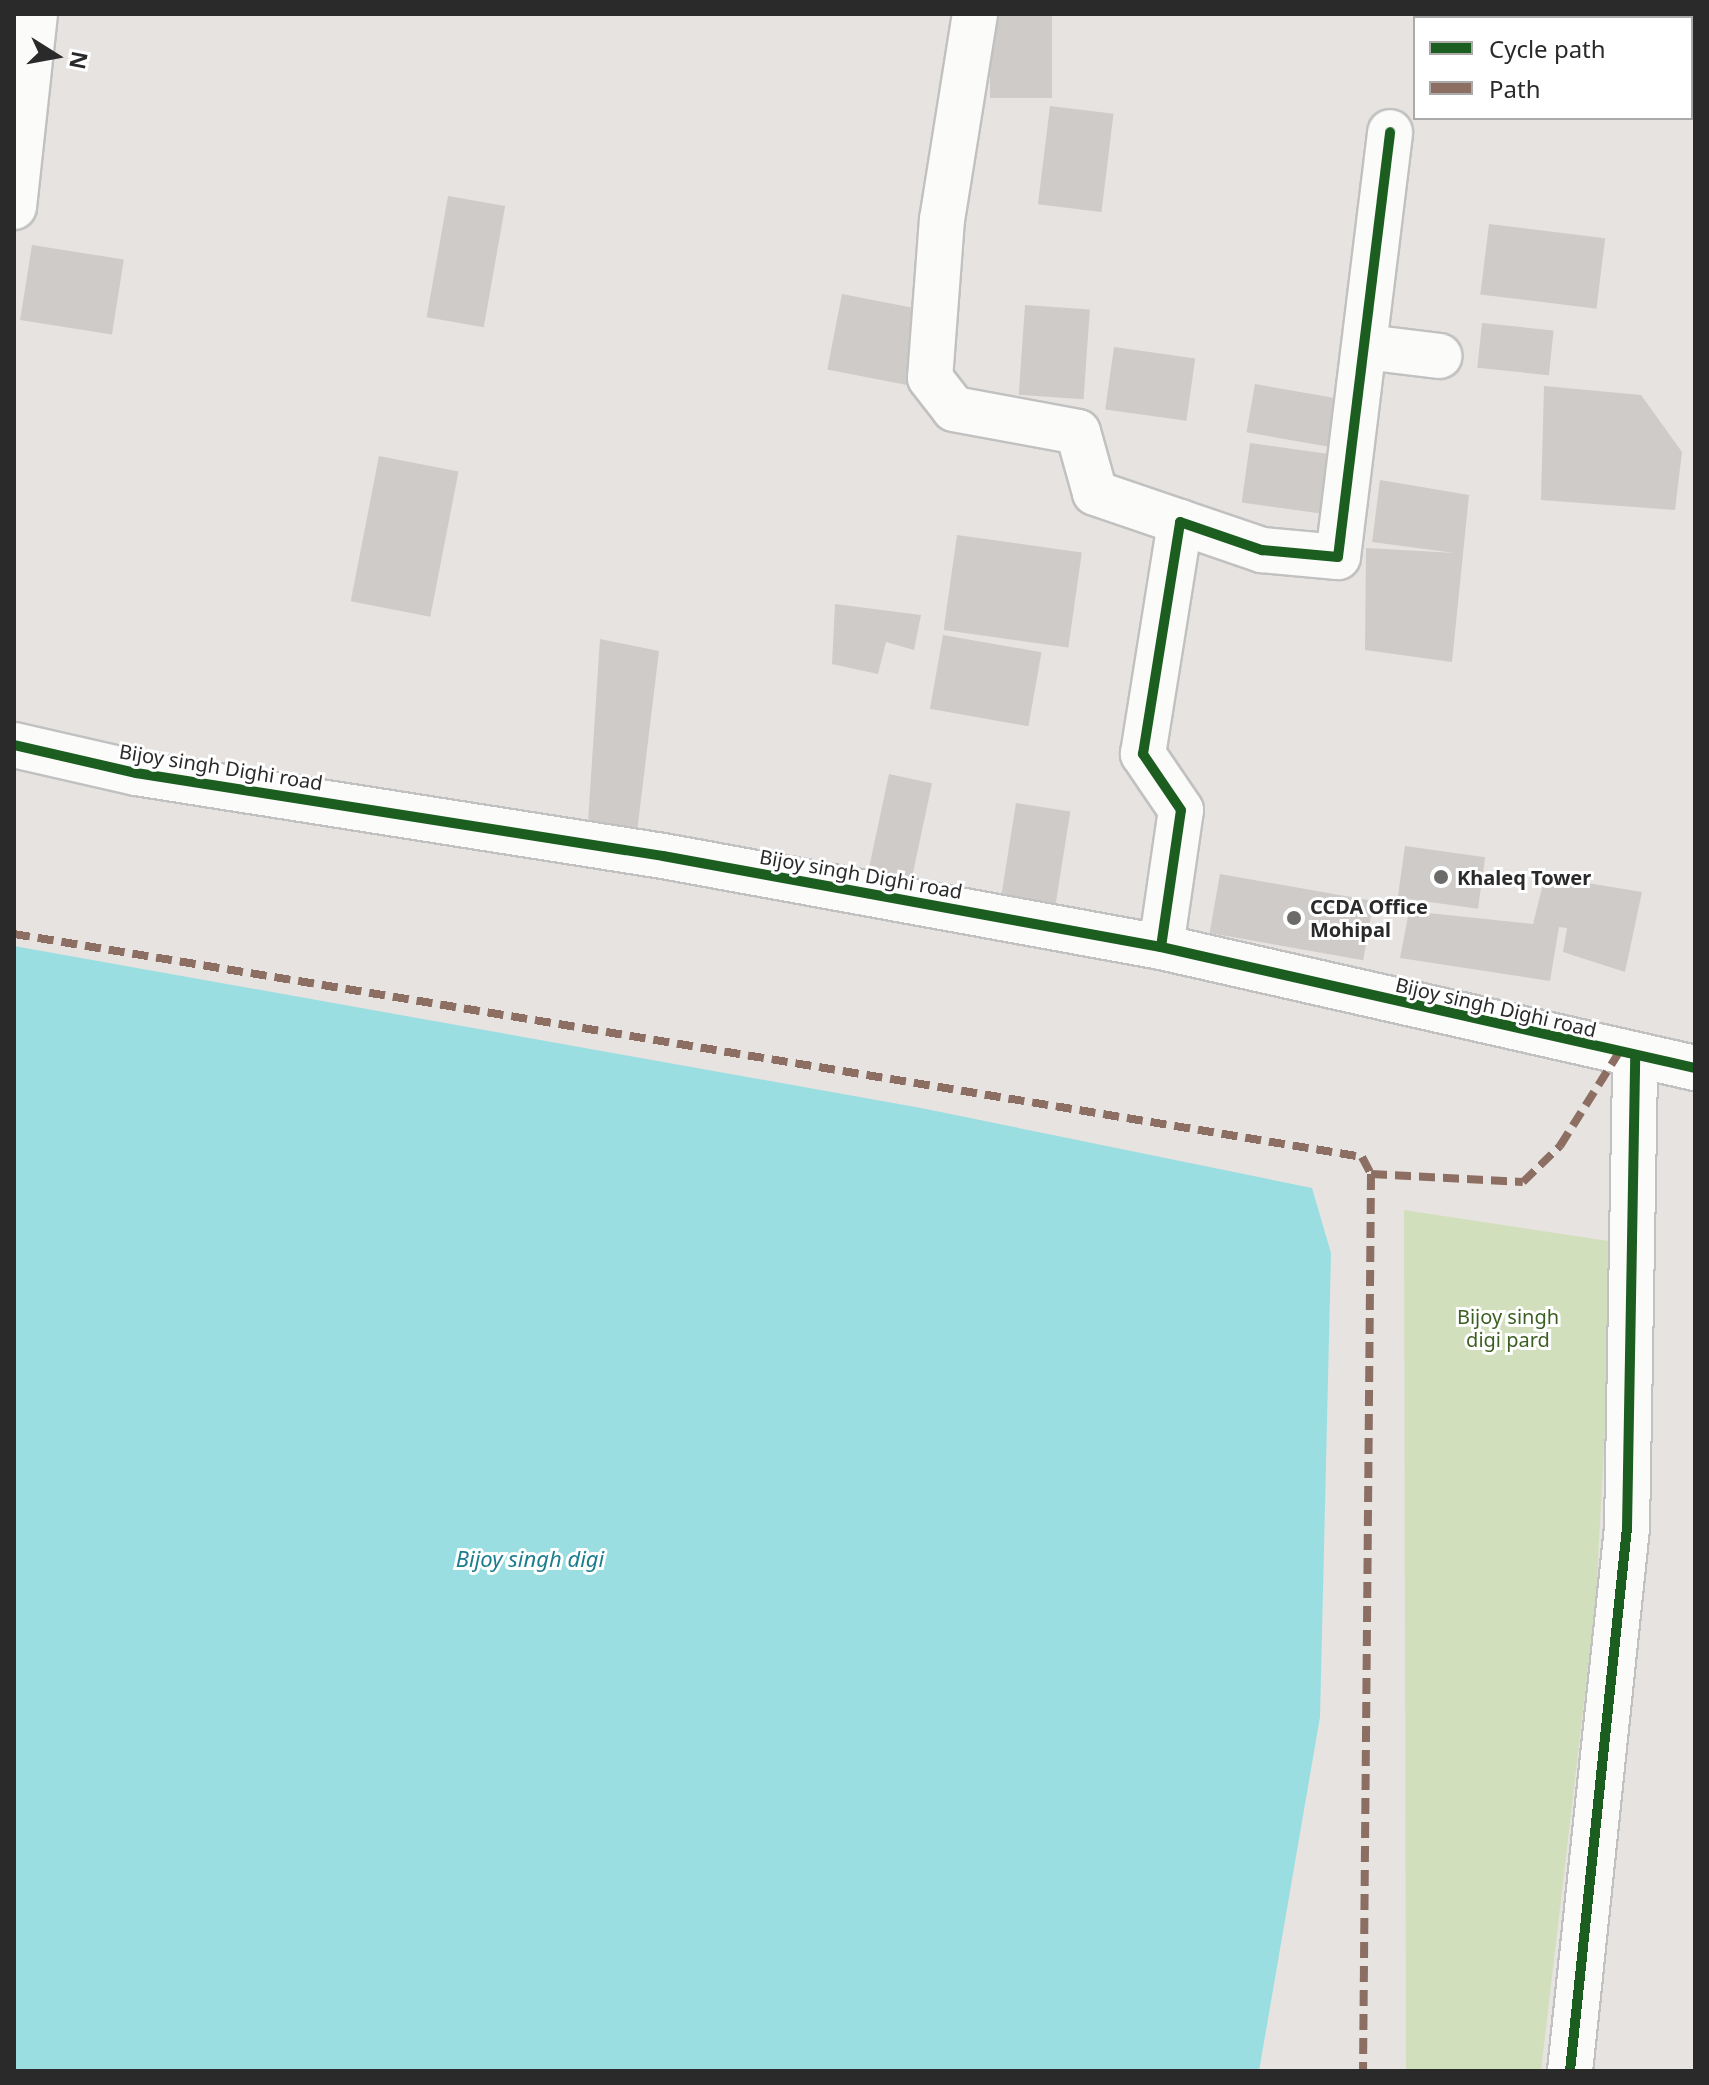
<!DOCTYPE html>
<html>
<head>
<meta charset="utf-8">
<style>
	body { margin:0 }
	#map { position:relative; width:1709px; height:2085px; overflow:hidden; background:#e7e3e0; font-family:"Noto Sans",sans-serif }
	div>[style] { position:absolute }
	.green>* { inset:0; background:#d2dfbc }
	.water>* { inset:0; background:#9bdee1 }
	.building>* { inset:0; background:#cecbc9; transform-origin:0 0 }
	.roads { filter:drop-shadow(2px 0 #c1c1c1) drop-shadow(-2px 0 #c1c1c1) drop-shadow(0 2px #c1c1c1) drop-shadow(0 -2px #c1c1c1) }
	.minor>* { height:44px; margin:-22px; padding:0 22px; transform-origin:22px; border-radius:22px; background:#fbfbfa }
	.quiet>* { height:8px; margin-top:-4px; transform-origin:0; background:repeating-linear-gradient(90deg,#8d6e63 0 16px,transparent 0 24px) }
	.cycleway>* { height:10px; margin:-5px; padding:0 5px; transform-origin:5px; border-radius:5px; background:#1b5e20 }
	.dots>* { width:22px; height:22px; translate:-50% -50%; box-sizing:border-box; border:4px solid #fff; border-radius:50% }
	span { translate:-50% -50%; white-space:nowrap; text-align:center; line-height:1.15; -webkit-text-stroke:6px #fff; paint-order:stroke }
	.street-label { font-size:20px; color:#2a2a2a }
	.poi-label { font-size:20px; color:#2a2a2a; font-weight:700 }
	.left { translate:0 -50%; text-align:left }
	.park-label { font-size:20px; color:#3b5f21 }
	.water-label { font-size:22px; color:#1b7d8d; font-style:italic }
	.frame { position:absolute; inset:0; border:16px solid #2a2a2a; pointer-events:none }
	.legend { position:absolute; left:1413px; top:16px; width:280px; height:104px; box-sizing:border-box; background:#fff; border:2px solid #aaa; margin:0; padding:10px 14px; list-style:none; font-size:24px; color:#2a2a2a }
	.legend li { display:flex; align-items:center; gap:16px; height:40px }
	.legend b { width:40px; border:2px solid #aaa }
	.north { position:absolute; left:16px; top:16px; width:80px; height:80px; -webkit-text-stroke:6px #fff; paint-order:stroke; rotate:101deg; font-size:22px; font-weight:700; line-height:32px; text-align:center; color:#2a2a2a }
	.north::after { content:''; display:block; margin:auto; width:28px; height:36px; background:#2a2a2a; clip-path:polygon(50% 0,100% 100%,50% 72%,0 100%) }
</style>
</head>
<body>
<div id="map">
	<div class="green">
		<div style="clip-path:polygon(1404px 1210px,1615px 1242px,1596px 1599px,1541px 2071px,1406px 2071px)"></div>
	</div>
	<div class="water">
		<div style="clip-path:polygon(14px 946px,921px 1108px,1312px 1188px,1331px 1253px,1320px 1717px,1259px 2071px,14px 2071px)"></div>
	</div>
	<div class="building">
		<div style="left:990px;top:14px;width:62px;height:84px"></div>
		<div style="left:1050px;top:106px;width:64px;height:99px;rotate:7deg"></div>
		<div style="left:448px;top:196px;width:58px;height:123px;rotate:10deg"></div>
		<div style="left:1489px;top:224px;width:117px;height:71px;rotate:7deg"></div>
		<div style="left:32px;top:245px;width:93px;height:76px;rotate:9deg"></div>
		<div style="left:842px;top:294px;width:81px;height:77px;rotate:11deg"></div>
		<div style="left:1025px;top:305px;width:65px;height:90px;rotate:4deg"></div>
		<div style="left:1482px;top:323px;width:72px;height:45px;rotate:6deg"></div>
		<div style="left:1114px;top:347px;width:82px;height:63px;rotate:8deg"></div>
		<div style="left:1255px;top:384px;width:94px;height:49px;rotate:10deg"></div>
		<div style="clip-path:polygon(1544px 386px,1641px 395px,1682px 452px,1675px 510px,1541px 500px)"></div>
		<div style="left:1250px;top:443px;width:92px;height:60px;rotate:8deg"></div>
		<div style="left:379px;top:456px;width:81px;height:148px;rotate:11deg"></div>
		<div style="clip-path:polygon(1380px 480px,1469px 495px,1452px 662px,1365px 650px,1366px 548px,1455px 553px,1372px 542px)"></div>
		<div style="left:957px;top:535px;width:126px;height:96px;rotate:8deg"></div>
		<div style="clip-path:polygon(835px 604px,921px 615px,914px 650px,886px 642px,878px 674px,832px 664px)"></div>
		<div style="left:943px;top:635px;width:100px;height:75px;rotate:10deg"></div>
		<div style="clip-path:polygon(600px 639px,659px 651px,637px 832px,588px 822px)"></div>
		<div style="left:889px;top:774px;width:44px;height:99px;rotate:12deg"></div>
		<div style="left:1016px;top:803px;width:55px;height:103px;rotate:9deg"></div>
		<div style="left:1405px;top:846px;width:81px;height:52px;rotate:8deg"></div>
		<div style="left:1220px;top:874px;width:156px;height:60px;rotate:10deg"></div>
		<div style="clip-path:polygon(1545px 876px,1642px 892px,1625px 972px,1563px 952px,1567px 928px,1559px 927px,1550px 981px,1400px 958px,1409px 911px,1533px 924px)"></div>
	</div>
	<div class="roads">
		<div class="minor">
			<div style="left:975px;top:14px;width:208px;rotate:99.1deg"></div>
			<div style="left:942px;top:219px;width:159px;rotate:94.3deg"></div>
			<div style="left:930px;top:378px;width:39px;rotate:52deg"></div>
			<div style="left:954px;top:409px;width:126px;rotate:10.5deg"></div>
			<div style="left:1078px;top:432px;width:63px;rotate:74.4deg"></div>
			<div style="left:1095px;top:493px;width:90px;rotate:18.8deg"></div>
			<div style="left:14px;top:207px;width:194px;rotate:-83.8deg"></div>
			<div style="left:1366px;top:347px;width:74px;rotate:7deg"></div>
			<div style="left:14px;top:745px;width:125px;rotate:12.9deg"></div>
			<div style="left:136px;top:773px;width:533px;rotate:8.95deg"></div>
			<div style="left:663px;top:856px;width:506px;rotate:10.36deg"></div>
			<div style="left:1161px;top:947px;width:548px;rotate:12.77deg"></div>
			<div style="left:1161px;top:947px;width:138px;rotate:-81.7deg"></div>
			<div style="left:1181px;top:810px;width:68px;rotate:-124.2deg"></div>
			<div style="left:1143px;top:754px;width:235px;rotate:-80.9deg"></div>
			<div style="left:1180px;top:522px;width:87px;rotate:18.9deg"></div>
			<div style="left:1262px;top:550px;width:76px;rotate:5.3deg"></div>
			<div style="left:1338px;top:557px;width:428px;rotate:-83deg"></div>
			<div style="left:1570px;top:2071px;width:546px;rotate:-84.01deg"></div>
			<div style="left:1627px;top:1528px;width:470px;rotate:-89deg"></div>
		</div>
	</div>
	<div class="quiet">
		<div style="left:14px;top:934px;width:1366px;rotate:9.39deg"></div>
		<div style="left:1362px;top:1157px;width:19px;rotate:62deg"></div>
		<div style="left:1371px;top:1174px;width:897px;rotate:90.51deg"></div>
		<div style="left:1371px;top:1174px;width:152px;rotate:3deg"></div>
		<div style="left:1523px;top:1182px;width:52px;rotate:-44.2deg"></div>
		<div style="left:1560px;top:1146px;width:109px;rotate:-57.8deg"></div>
	</div>
	<div class="cycleway">
		<div style="left:14px;top:745px;width:125px;rotate:12.9deg"></div>
		<div style="left:136px;top:773px;width:533px;rotate:8.95deg"></div>
		<div style="left:663px;top:856px;width:506px;rotate:10.36deg"></div>
		<div style="left:1161px;top:947px;width:548px;rotate:12.77deg"></div>
		<div style="left:1161px;top:947px;width:138px;rotate:-81.7deg"></div>
		<div style="left:1181px;top:810px;width:68px;rotate:-124.2deg"></div>
		<div style="left:1143px;top:754px;width:235px;rotate:-80.9deg"></div>
		<div style="left:1180px;top:522px;width:87px;rotate:18.9deg"></div>
		<div style="left:1262px;top:550px;width:76px;rotate:5.3deg"></div>
		<div style="left:1338px;top:557px;width:428px;rotate:-83deg"></div>
		<div style="left:1570px;top:2071px;width:546px;rotate:-84.01deg"></div>
		<div style="left:1627px;top:1528px;width:470px;rotate:-89deg"></div>
	</div>
	<div class="dots">
		<div style="left:1441px;top:877px;background:#6c6b6a"></div>
		<div style="left:1294px;top:918px;background:#6c6b6a"></div>
	</div>
	<div class="street-label">
		<span style="left:221px;top:767px;rotate:9deg">Bijoy singh Dighi road</span>
		<span style="left:861px;top:874px;rotate:10deg">Bijoy singh Dighi road</span>
		<span style="left:1496px;top:1007px;rotate:13deg">Bijoy singh Dighi road</span>
	</div>
	<div class="poi-label">
		<span class="left" style="left:1457px;top:877px">Khaleq Tower</span>
		<span class="left" style="left:1310px;top:918px">CCDA Office<br>Mohipal</span>
	</div>
	<div class="park-label">
		<span style="left:1508px;top:1328px">Bijoy singh<br>digi pard</span>
	</div>
	<div class="water-label">
		<span style="left:530px;top:1559px">Bijoy singh digi</span>
	</div>
	<div class="frame"></div>
	<ul class="legend">
	<li><b style="height:10px;background:#1b5e20"></b>Cycle path</li>
	<li><b style="height:10px;background:#8d6e63"></b>Path</li>
	</ul>
	<div class="north">N</div>
</div>
</body>
</html>
